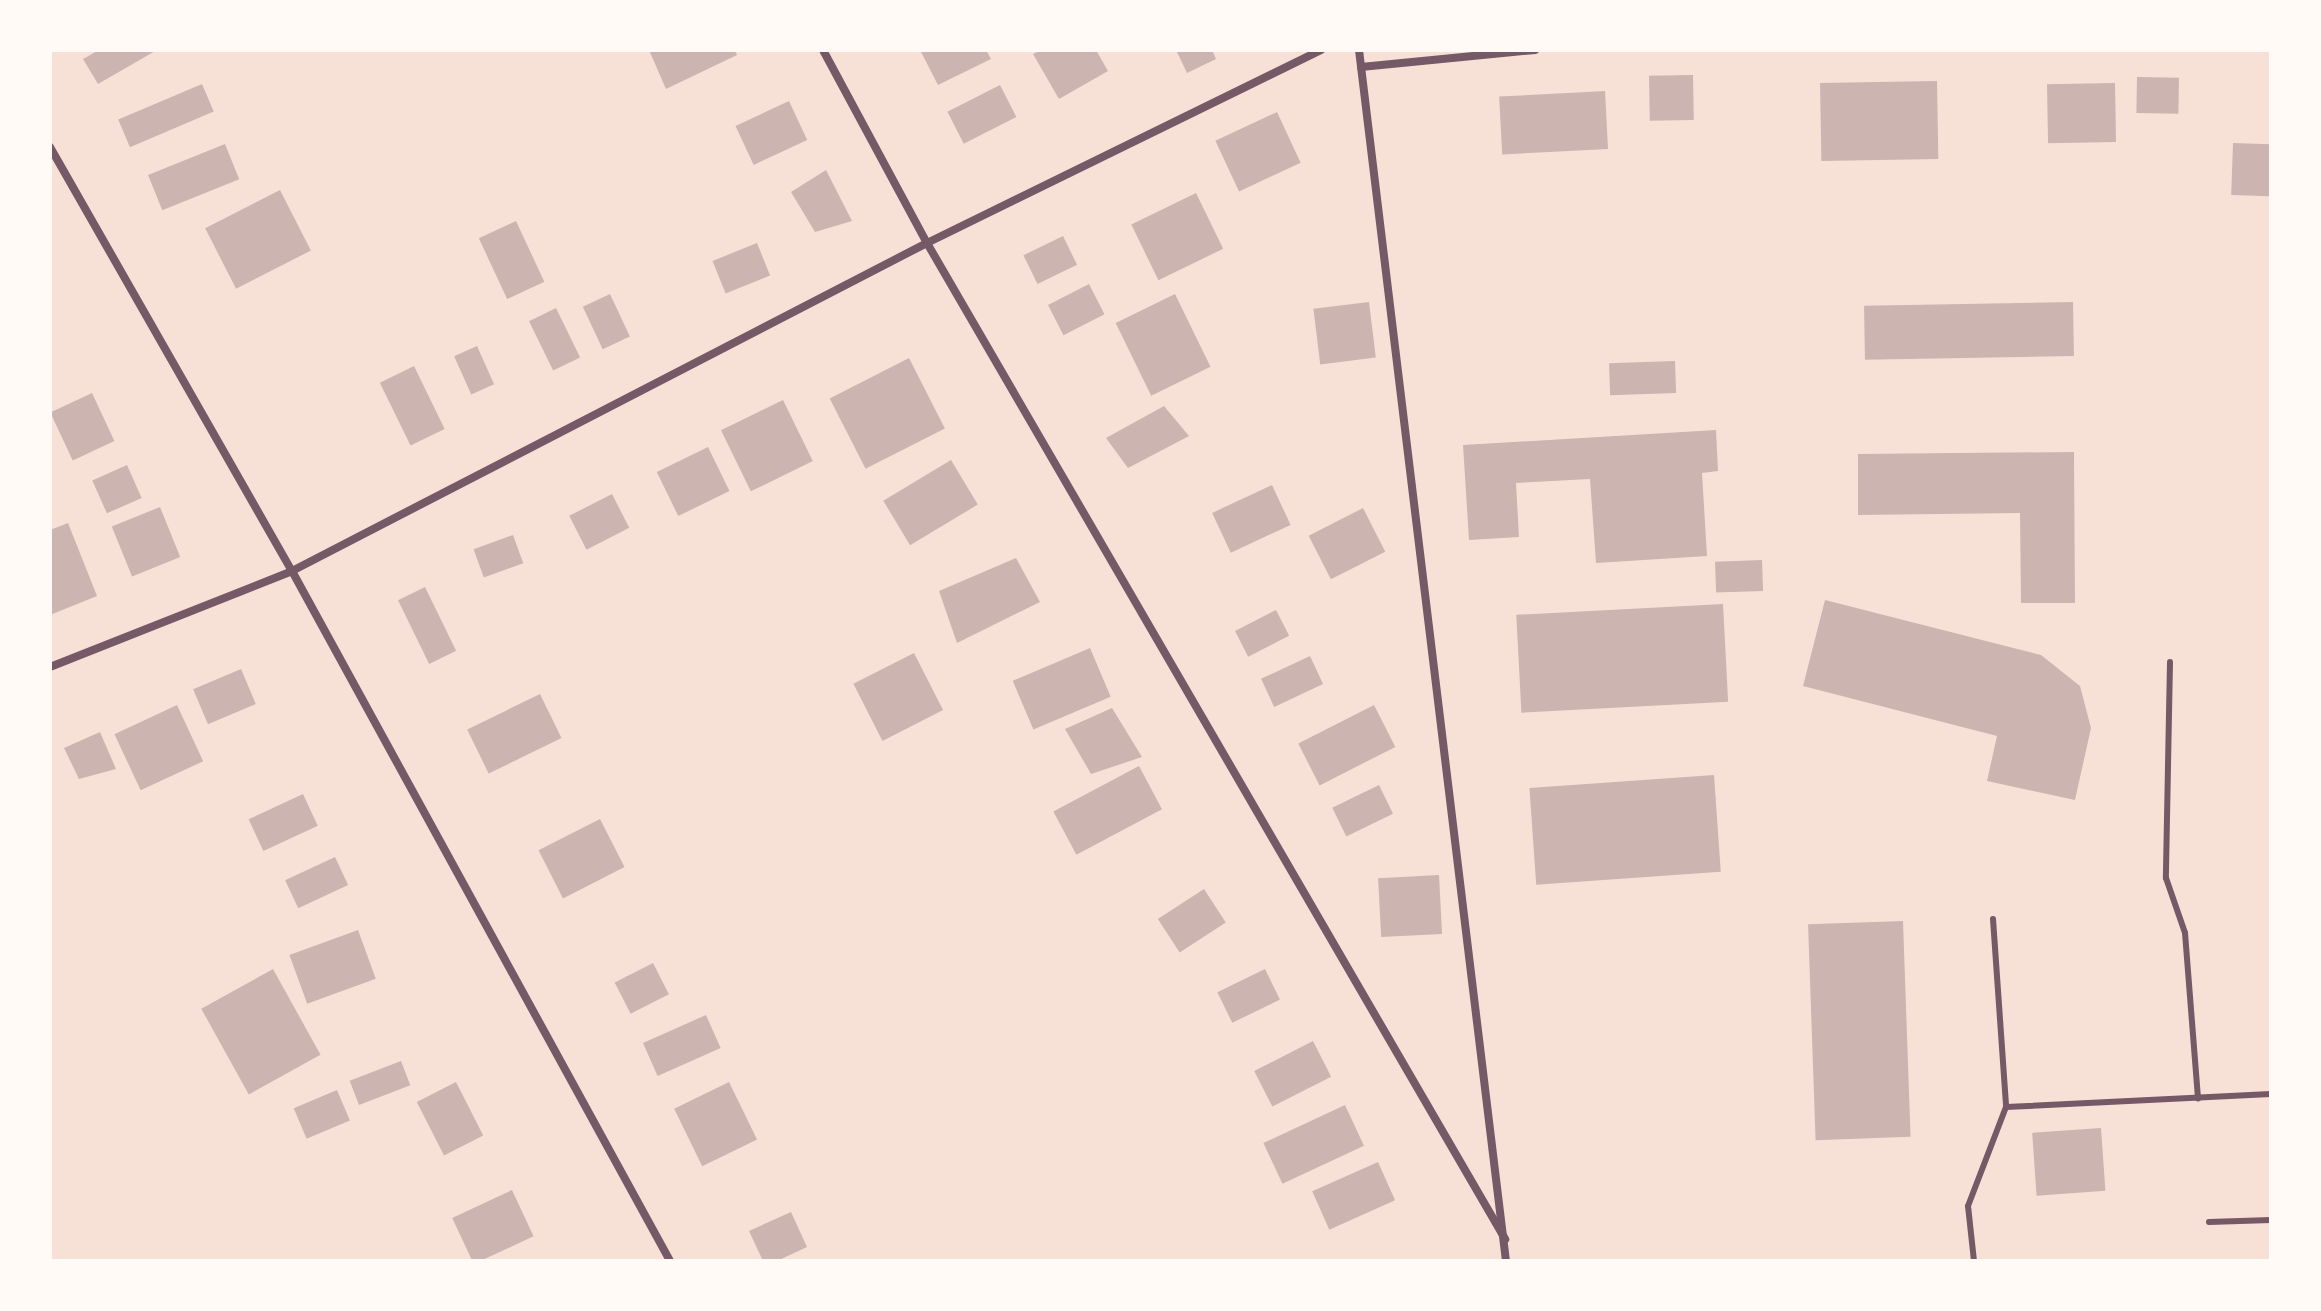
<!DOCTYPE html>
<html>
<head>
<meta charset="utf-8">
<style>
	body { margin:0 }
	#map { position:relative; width:2321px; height:1311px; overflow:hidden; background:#f7e1d7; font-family:Montserrat,sans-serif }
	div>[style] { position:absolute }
	.building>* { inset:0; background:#ccb4b1; transform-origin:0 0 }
	.service>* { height:6px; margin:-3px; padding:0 3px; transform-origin:3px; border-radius:3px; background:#755966 }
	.minor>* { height:8px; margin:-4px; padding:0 4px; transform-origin:4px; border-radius:4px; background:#755966 }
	span { translate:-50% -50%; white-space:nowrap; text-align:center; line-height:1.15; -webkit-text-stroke:6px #fffaf5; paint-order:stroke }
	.frame { position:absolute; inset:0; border:52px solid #fffaf5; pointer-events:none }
</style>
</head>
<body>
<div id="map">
	<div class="building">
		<div style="clip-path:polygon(99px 50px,157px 50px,98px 84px,83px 59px)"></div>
		<div style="clip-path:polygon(649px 50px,735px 50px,737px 55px,666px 89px)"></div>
		<div style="clip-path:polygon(920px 50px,986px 50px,991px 59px,938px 85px)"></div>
		<div style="clip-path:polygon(1041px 50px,1096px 50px,1108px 71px,1059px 99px,1033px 54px)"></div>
		<div style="clip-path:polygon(1176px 50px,1212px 50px,1216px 59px,1187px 73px)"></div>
		<div style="left:1693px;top:75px;width:45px;height:44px;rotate:89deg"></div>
		<div style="left:2137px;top:77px;width:42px;height:36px;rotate:1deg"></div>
		<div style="left:1937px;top:81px;width:78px;height:117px;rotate:89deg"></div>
		<div style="left:2115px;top:83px;width:59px;height:68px;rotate:89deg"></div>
		<div style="left:202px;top:84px;width:30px;height:91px;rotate:67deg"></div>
		<div style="left:1000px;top:85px;width:36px;height:59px;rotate:63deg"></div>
		<div style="left:1605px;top:91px;width:58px;height:106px;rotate:87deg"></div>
		<div style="left:789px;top:101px;width:43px;height:59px;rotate:65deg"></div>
		<div style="left:1277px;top:112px;width:56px;height:68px;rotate:65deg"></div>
		<div style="left:2233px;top:143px;width:38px;height:52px;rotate:2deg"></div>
		<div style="left:225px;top:144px;width:38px;height:83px;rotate:68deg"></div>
		<div style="clip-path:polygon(826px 170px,852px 221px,815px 232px,791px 192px)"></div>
		<div style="left:280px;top:190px;width:68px;height:84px;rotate:63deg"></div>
		<div style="left:1196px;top:193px;width:62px;height:72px;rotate:64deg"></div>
		<div style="left:516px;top:221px;width:67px;height:41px;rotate:65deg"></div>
		<div style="left:1063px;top:236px;width:32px;height:44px;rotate:64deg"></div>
		<div style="left:757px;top:243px;width:35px;height:48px;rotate:68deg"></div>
		<div style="left:1089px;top:284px;width:34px;height:46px;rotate:63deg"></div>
		<div style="left:610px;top:294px;width:47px;height:30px;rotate:65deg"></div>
		<div style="left:1175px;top:294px;width:81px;height:66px;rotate:64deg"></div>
		<div style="left:1369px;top:302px;width:56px;height:56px;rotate:83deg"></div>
		<div style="left:2073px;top:302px;width:54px;height:209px;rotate:89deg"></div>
		<div style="left:556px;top:308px;width:55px;height:30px;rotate:64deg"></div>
		<div style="left:477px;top:346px;width:42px;height:25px;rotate:66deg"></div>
		<div style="left:909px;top:358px;width:79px;height:89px;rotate:63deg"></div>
		<div style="left:1675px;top:361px;width:32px;height:66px;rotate:88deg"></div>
		<div style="left:414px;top:366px;width:70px;height:38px;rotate:64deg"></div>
		<div style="left:92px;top:393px;width:53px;height:46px;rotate:65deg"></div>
		<div style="left:783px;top:400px;width:68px;height:69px;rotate:64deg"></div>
		<div style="clip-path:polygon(1164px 406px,1189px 436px,1128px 468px,1106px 438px)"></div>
		<div style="clip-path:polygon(1716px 430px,1718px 471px,1702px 473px,1707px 556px,1596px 563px,1590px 479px,1516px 483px,1519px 537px,1469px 540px,1463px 445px)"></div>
		<div style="left:708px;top:447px;width:49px;height:57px;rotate:64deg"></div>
		<div style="clip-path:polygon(2074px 452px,2075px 603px,2021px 603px,2020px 513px,1858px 515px,1858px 454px)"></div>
		<div style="left:951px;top:460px;width:52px;height:79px;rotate:59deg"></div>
		<div style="left:127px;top:465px;width:36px;height:38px;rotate:66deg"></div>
		<div style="left:1272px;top:485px;width:44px;height:66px;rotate:65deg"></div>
		<div style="left:612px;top:494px;width:38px;height:48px;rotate:63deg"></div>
		<div style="left:160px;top:507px;width:54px;height:52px;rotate:68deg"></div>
		<div style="left:1363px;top:508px;width:49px;height:61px;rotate:63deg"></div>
		<div style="clip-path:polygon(68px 523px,97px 596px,50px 615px,50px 530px)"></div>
		<div style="left:513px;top:535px;width:30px;height:42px;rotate:70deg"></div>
		<div style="clip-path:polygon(1016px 558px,1040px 602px,957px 643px,939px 591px)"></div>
		<div style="left:1762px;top:560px;width:31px;height:47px;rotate:88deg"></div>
		<div style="left:425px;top:587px;width:71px;height:30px;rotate:64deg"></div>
		<div style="clip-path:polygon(1825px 600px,2041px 655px,2080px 686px,2091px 728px,2075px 800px,1987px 781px,1997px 736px,1803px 686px)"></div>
		<div style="left:1723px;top:604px;width:98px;height:207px;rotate:87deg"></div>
		<div style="left:1276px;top:610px;width:29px;height:46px;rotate:63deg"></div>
		<div style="left:1090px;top:648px;width:53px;height:84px;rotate:67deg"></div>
		<div style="left:914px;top:653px;width:64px;height:68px;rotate:63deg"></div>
		<div style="left:1310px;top:656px;width:31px;height:54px;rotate:65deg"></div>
		<div style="left:241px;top:669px;width:38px;height:52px;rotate:67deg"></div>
		<div style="left:540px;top:694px;width:49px;height:81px;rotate:64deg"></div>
		<div style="left:177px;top:705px;width:62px;height:69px;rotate:65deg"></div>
		<div style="left:1374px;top:705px;width:47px;height:85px;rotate:63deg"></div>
		<div style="clip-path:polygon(1112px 708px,1142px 757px,1091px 774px,1065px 729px)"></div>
		<div style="clip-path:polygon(100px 732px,116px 769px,79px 779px,64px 748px)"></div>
		<div style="left:1139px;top:766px;width:49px;height:97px;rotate:62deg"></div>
		<div style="left:1714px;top:775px;width:97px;height:185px;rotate:86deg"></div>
		<div style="left:1379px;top:785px;width:32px;height:52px;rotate:64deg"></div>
		<div style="left:303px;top:794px;width:35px;height:60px;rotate:65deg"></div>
		<div style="left:600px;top:819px;width:54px;height:69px;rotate:63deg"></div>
		<div style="left:335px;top:857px;width:31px;height:55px;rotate:65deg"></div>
		<div style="left:1439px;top:875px;width:59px;height:61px;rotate:87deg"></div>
		<div style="left:1204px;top:889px;width:40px;height:55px;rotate:57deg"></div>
		<div style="left:1903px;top:921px;width:216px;height:95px;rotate:88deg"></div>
		<div style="left:358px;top:930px;width:52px;height:73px;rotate:70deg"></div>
		<div style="left:653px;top:963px;width:35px;height:43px;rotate:63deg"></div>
		<div style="left:273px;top:969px;width:98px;height:82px;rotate:61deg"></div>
		<div style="left:1265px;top:969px;width:34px;height:53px;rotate:64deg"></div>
		<div style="left:706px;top:1015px;width:36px;height:69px;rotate:66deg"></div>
		<div style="left:1313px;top:1041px;width:40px;height:66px;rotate:63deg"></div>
		<div style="left:401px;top:1061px;width:26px;height:55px;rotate:69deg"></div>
		<div style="left:456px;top:1082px;width:60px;height:44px;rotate:63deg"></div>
		<div style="left:729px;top:1082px;width:64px;height:61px;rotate:64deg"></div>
		<div style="left:337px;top:1090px;width:33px;height:47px;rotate:67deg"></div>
		<div style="left:1345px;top:1105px;width:45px;height:90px;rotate:65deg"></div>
		<div style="left:2101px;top:1128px;width:63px;height:69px;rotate:86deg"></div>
		<div style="left:1378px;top:1162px;width:42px;height:72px;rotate:66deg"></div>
		<div style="left:512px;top:1190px;width:51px;height:66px;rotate:65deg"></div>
		<div style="clip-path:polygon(791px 1212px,807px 1247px,777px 1261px,763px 1261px,749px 1231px)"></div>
	</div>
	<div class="service">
		<div style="left:2170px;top:662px;width:216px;rotate:91.1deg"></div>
		<div style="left:2166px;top:878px;width:58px;rotate:70.9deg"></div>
		<div style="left:2185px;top:933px;width:166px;rotate:85.5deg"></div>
		<div style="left:1993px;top:919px;width:188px;rotate:86deg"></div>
		<div style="left:2209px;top:1222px;width:62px;rotate:-1.8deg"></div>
		<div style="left:1974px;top:1261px;width:55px;rotate:-96.2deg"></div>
		<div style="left:1968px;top:1206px;width:106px;rotate:-69deg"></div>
		<div style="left:2006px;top:1107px;width:265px;rotate:-2.8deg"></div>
	</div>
	<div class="minor">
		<div style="left:823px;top:50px;width:219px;rotate:61.7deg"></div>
		<div style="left:927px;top:243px;width:1152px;rotate:59.87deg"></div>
		<div style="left:1359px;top:50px;width:1220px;rotate:83.08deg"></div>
		<div style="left:1361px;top:67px;width:175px;rotate:-5.6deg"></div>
		<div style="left:50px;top:147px;width:488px;rotate:60.3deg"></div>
		<div style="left:292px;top:571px;width:787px;rotate:61.28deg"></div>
		<div style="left:50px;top:667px;width:260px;rotate:-21.6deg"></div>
		<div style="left:292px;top:571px;width:715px;rotate:-27.32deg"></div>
		<div style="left:927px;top:243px;width:439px;rotate:-26.1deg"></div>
	</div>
	<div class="frame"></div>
</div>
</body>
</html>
